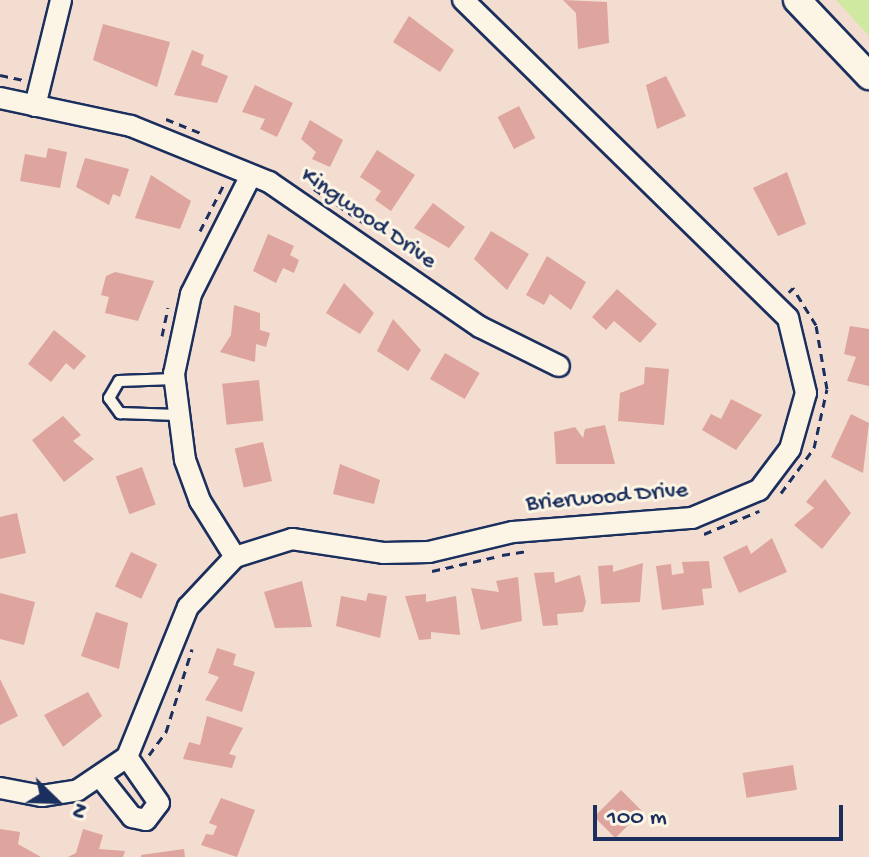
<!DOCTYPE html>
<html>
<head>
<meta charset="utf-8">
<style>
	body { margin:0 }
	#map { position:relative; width:869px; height:857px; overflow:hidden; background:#f3ddd0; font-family:"Gochi Hand",sans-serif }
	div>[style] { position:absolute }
	.green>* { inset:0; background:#cfe9a0 }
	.building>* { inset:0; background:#dea49e; transform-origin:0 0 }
	.path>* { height:3px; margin-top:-1.5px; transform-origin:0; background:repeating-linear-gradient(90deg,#1b2f5e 0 8px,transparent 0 14px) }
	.roads { filter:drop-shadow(2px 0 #1b2f5e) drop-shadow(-2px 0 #1b2f5e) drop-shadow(0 2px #1b2f5e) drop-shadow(0 -2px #1b2f5e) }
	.lane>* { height:10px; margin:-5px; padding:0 5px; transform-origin:5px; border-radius:5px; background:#fcf5e5 }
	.street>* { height:20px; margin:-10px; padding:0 10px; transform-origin:10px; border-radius:10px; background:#fcf5e5 }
	.secondary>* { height:26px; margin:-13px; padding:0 13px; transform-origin:13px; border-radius:13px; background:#fcf5e5 }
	span { translate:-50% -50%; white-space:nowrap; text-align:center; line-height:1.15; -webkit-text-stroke:6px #fcf5e5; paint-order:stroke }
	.street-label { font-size:24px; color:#1b2f5e }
	.north { position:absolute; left:16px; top:761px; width:80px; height:80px; -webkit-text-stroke:6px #fcf5e5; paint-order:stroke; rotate:113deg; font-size:22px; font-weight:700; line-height:32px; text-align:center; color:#1b2f5e }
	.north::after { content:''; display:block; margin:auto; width:28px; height:36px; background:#1b2f5e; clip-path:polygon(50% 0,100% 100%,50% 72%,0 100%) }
	.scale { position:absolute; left:593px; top:805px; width:250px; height:36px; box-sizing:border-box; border:4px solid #1b2f5e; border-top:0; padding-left:10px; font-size:24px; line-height:28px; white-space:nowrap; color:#1b2f5e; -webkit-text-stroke:6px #fcf5e5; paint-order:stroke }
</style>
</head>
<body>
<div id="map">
	<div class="green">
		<div style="clip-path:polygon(836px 0,869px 0,869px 36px)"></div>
	</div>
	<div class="building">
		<div style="clip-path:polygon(563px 0,607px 2px,609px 43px,578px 49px,576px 13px)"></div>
		<div style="clip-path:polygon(409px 16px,454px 50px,440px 72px,393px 42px)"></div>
		<div style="clip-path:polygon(103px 24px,170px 42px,157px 87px,93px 60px)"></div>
		<div style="clip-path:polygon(192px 50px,204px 55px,201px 65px,228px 76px,217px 103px,174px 95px)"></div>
		<div style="clip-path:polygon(666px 76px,686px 116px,657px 129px,646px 85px)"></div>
		<div style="clip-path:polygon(255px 85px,293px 103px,277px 137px,260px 129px,265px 119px,242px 112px)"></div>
		<div style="left:519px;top:106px;width:36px;height:24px;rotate:63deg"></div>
		<div style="clip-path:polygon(310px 120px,343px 140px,330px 167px,312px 159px,316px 152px,301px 139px)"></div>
		<div style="clip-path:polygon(48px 148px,67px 152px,60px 188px,20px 181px,25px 154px,46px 158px)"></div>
		<div style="clip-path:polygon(377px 150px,415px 175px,391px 211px,375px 200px,381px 191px,360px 177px)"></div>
		<div style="clip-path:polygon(85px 158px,129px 169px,120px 197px,113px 194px,109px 205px,76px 187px)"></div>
		<div style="clip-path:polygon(787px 172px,806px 224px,778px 236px,753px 188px)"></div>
		<div style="clip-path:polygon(151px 175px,191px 201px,180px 229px,135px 218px)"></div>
		<div style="clip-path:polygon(433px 203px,465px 227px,449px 248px,414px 228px)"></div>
		<div style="clip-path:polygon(491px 231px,529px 254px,507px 290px,474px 259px)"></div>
		<div style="clip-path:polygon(268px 234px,294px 246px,290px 255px,299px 260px,294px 273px,283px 268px,276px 283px,253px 271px)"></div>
		<div style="clip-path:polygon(547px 256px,586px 282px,571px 310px,550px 294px,544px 305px,526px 295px)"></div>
		<div style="clip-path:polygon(115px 272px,154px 281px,138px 321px,105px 313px,109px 297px,101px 295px,106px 276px)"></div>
		<div style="clip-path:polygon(344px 283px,374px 313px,360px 334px,326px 313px)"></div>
		<div style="clip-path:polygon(617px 289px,657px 324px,640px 343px,614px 321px,606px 330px,592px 317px)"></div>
		<div style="clip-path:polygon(234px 305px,260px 313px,260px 330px,270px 333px,266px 347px,256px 344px,255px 362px,220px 352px,231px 335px)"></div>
		<div style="clip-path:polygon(393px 319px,421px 350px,408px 371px,377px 351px)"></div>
		<div style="clip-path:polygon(850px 326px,869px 329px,869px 386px,847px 381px,856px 357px,844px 354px)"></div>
		<div style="clip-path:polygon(54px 330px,86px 356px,74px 370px,66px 363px,51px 382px,28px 364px)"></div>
		<div style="left:445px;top:353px;width:40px;height:30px;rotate:30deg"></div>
		<div style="clip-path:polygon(645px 367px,669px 369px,664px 425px,618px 421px,620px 393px,644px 384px)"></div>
		<div style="left:259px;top:380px;width:41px;height:37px;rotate:84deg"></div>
		<div style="clip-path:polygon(731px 399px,762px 415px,736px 450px,702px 430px,711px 414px,721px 419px)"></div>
		<div style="clip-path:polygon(851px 414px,869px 423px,863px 473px,831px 457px)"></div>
		<div style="clip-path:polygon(63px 416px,81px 435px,73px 441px,94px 459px,64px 482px,32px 440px)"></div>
		<div style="clip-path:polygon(605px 425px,615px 464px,556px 464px,554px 432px,575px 427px,583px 438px,585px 429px)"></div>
		<div style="left:263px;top:442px;width:40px;height:29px;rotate:77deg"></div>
		<div style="clip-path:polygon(340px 464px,380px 480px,374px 504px,333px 494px)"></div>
		<div style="left:142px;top:467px;width:40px;height:28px;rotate:70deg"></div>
		<div style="clip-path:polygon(825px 479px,851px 513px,822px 549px,794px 525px,814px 508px,806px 502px)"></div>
		<div style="clip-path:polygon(17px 513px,26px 553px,0 559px,0 517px)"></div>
		<div style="clip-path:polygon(772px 538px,787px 572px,739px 593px,723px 557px,747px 545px,751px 554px)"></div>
		<div style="left:131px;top:552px;width:29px;height:38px;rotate:25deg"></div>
		<div style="clip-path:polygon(709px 561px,712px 588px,702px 589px,704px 605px,662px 610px,656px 566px,671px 564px,672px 575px,684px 573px,682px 562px)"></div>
		<div style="clip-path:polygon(643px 563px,640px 602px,601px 604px,598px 566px,613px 565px,613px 572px)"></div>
		<div style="clip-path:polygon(554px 572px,555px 583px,580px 575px,586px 602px,583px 612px,557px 614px,558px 625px,543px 626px,534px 573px)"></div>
		<div style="clip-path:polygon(518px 577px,522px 621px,481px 630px,471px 588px,499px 592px,496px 581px)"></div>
		<div style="clip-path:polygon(302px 581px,312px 627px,275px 628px,264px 592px)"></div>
		<div style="clip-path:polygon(0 593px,35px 602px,24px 645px,0 639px)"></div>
		<div style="clip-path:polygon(368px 593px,387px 596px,380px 638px,336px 626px,341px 596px,366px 601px)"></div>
		<div style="clip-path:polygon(426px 594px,426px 602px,456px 596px,460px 635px,431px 632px,431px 639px,419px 640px,405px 596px)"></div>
		<div style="clip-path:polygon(96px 612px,128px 623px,119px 669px,81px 656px)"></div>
		<div style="clip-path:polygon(217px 648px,236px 654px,233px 665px,255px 672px,242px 712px,205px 700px,219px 677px,208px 673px)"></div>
		<div style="clip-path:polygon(0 679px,18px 716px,0 725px)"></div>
		<div style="clip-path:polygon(88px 692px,102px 716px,63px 747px,44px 715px)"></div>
		<div style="clip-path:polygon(207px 716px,243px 728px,229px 754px,236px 756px,232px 768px,183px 759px,189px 742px,200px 745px)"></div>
		<div style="left:793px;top:765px;width:25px;height:51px;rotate:81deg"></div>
		<div style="left:621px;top:790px;width:30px;height:38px;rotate:45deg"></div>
		<div style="clip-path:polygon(221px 798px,255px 810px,237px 857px,201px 845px,206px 834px,213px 835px,217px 826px,209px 823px)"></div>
		<div style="clip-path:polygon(0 829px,20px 832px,18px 844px,41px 857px,0 857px)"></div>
		<div style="clip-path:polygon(83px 829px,103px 835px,99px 849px,125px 851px,123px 857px,68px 857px,76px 853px)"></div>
		<div style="clip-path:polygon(184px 849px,185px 857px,141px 857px,141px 855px)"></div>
	</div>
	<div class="path">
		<div style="left:0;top:75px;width:25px;rotate:12deg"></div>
		<div style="left:166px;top:119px;width:37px;rotate:22deg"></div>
		<div style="left:314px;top:189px;width:69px;rotate:34.4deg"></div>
		<div style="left:200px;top:231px;width:53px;rotate:-62.9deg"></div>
		<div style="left:162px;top:336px;width:29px;rotate:-78deg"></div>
		<div style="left:781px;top:493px;width:56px;rotate:-53.7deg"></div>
		<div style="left:814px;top:448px;width:60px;rotate:-77.6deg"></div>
		<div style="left:827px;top:389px;width:65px;rotate:-99.8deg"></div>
		<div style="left:816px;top:325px;width:44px;rotate:-121.9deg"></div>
		<div style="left:793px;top:288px;width:6px;rotate:135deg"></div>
		<div style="left:704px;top:534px;width:60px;rotate:-22.7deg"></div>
		<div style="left:502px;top:555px;width:24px;rotate:-9deg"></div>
		<div style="left:432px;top:571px;width:64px;rotate:-12.7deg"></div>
		<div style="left:149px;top:755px;width:29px;rotate:-54deg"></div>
		<div style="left:166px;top:732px;width:87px;rotate:-72.6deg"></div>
	</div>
	<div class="roads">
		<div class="lane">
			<div style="left:175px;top:379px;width:56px;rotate:178deg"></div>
			<div style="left:119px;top:381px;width:20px;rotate:120deg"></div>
			<div style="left:109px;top:398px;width:19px;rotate:54deg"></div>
			<div style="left:120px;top:413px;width:57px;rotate:2deg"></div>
		</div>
		<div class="street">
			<div style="left:0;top:98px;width:134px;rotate:12.1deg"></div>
			<div style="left:131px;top:126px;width:149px;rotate:22.1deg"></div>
			<div style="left:269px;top:182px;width:256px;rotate:34.5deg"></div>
			<div style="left:480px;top:327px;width:88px;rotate:26.3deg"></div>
			<div style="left:35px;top:106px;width:109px;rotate:-76.2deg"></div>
			<div style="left:235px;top:557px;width:66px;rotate:-122deg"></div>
			<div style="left:200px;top:501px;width:44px;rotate:-110.1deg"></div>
			<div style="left:185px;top:460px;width:87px;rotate:-97.3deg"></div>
			<div style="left:174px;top:374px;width:82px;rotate:-78deg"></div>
			<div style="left:191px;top:294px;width:133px;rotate:-63.2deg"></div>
			<div style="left:101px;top:778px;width:50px;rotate:51.5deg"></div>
			<div style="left:132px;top:817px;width:14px;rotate:12deg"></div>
			<div style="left:146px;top:820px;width:21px;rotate:-53deg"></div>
			<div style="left:159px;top:803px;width:56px;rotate:-124.8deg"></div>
			<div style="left:0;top:788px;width:43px;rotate:10.8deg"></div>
			<div style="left:42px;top:796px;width:36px;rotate:-9deg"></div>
			<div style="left:78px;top:790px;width:59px;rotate:-34deg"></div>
			<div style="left:127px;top:757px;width:162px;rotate:-67.9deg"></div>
			<div style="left:188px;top:607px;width:69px;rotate:-46.8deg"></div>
			<div style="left:235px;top:557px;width:60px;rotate:-17.5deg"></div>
			<div style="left:292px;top:539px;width:92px;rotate:8.7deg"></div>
			<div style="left:383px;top:553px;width:46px;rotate:-1.2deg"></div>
			<div style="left:429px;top:552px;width:86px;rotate:-13.4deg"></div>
			<div style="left:513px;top:532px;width:180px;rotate:-4.5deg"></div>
			<div style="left:692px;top:518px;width:73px;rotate:-22.7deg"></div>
			<div style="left:759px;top:490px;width:51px;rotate:-52.9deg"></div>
			<div style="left:790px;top:449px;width:58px;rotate:-74.1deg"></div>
			<div style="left:806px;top:393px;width:77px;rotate:-103.5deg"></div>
			<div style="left:788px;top:318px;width:455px;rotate:-135.6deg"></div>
		</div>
		<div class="secondary">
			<div style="left:797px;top:0;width:105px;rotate:46.5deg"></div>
		</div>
	</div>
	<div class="street-label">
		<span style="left:368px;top:219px;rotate:35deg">Kingwood Drive</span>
		<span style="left:607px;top:498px;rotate:-5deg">Brierwood Drive</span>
	</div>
	<div class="north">N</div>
	<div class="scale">100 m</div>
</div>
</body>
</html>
